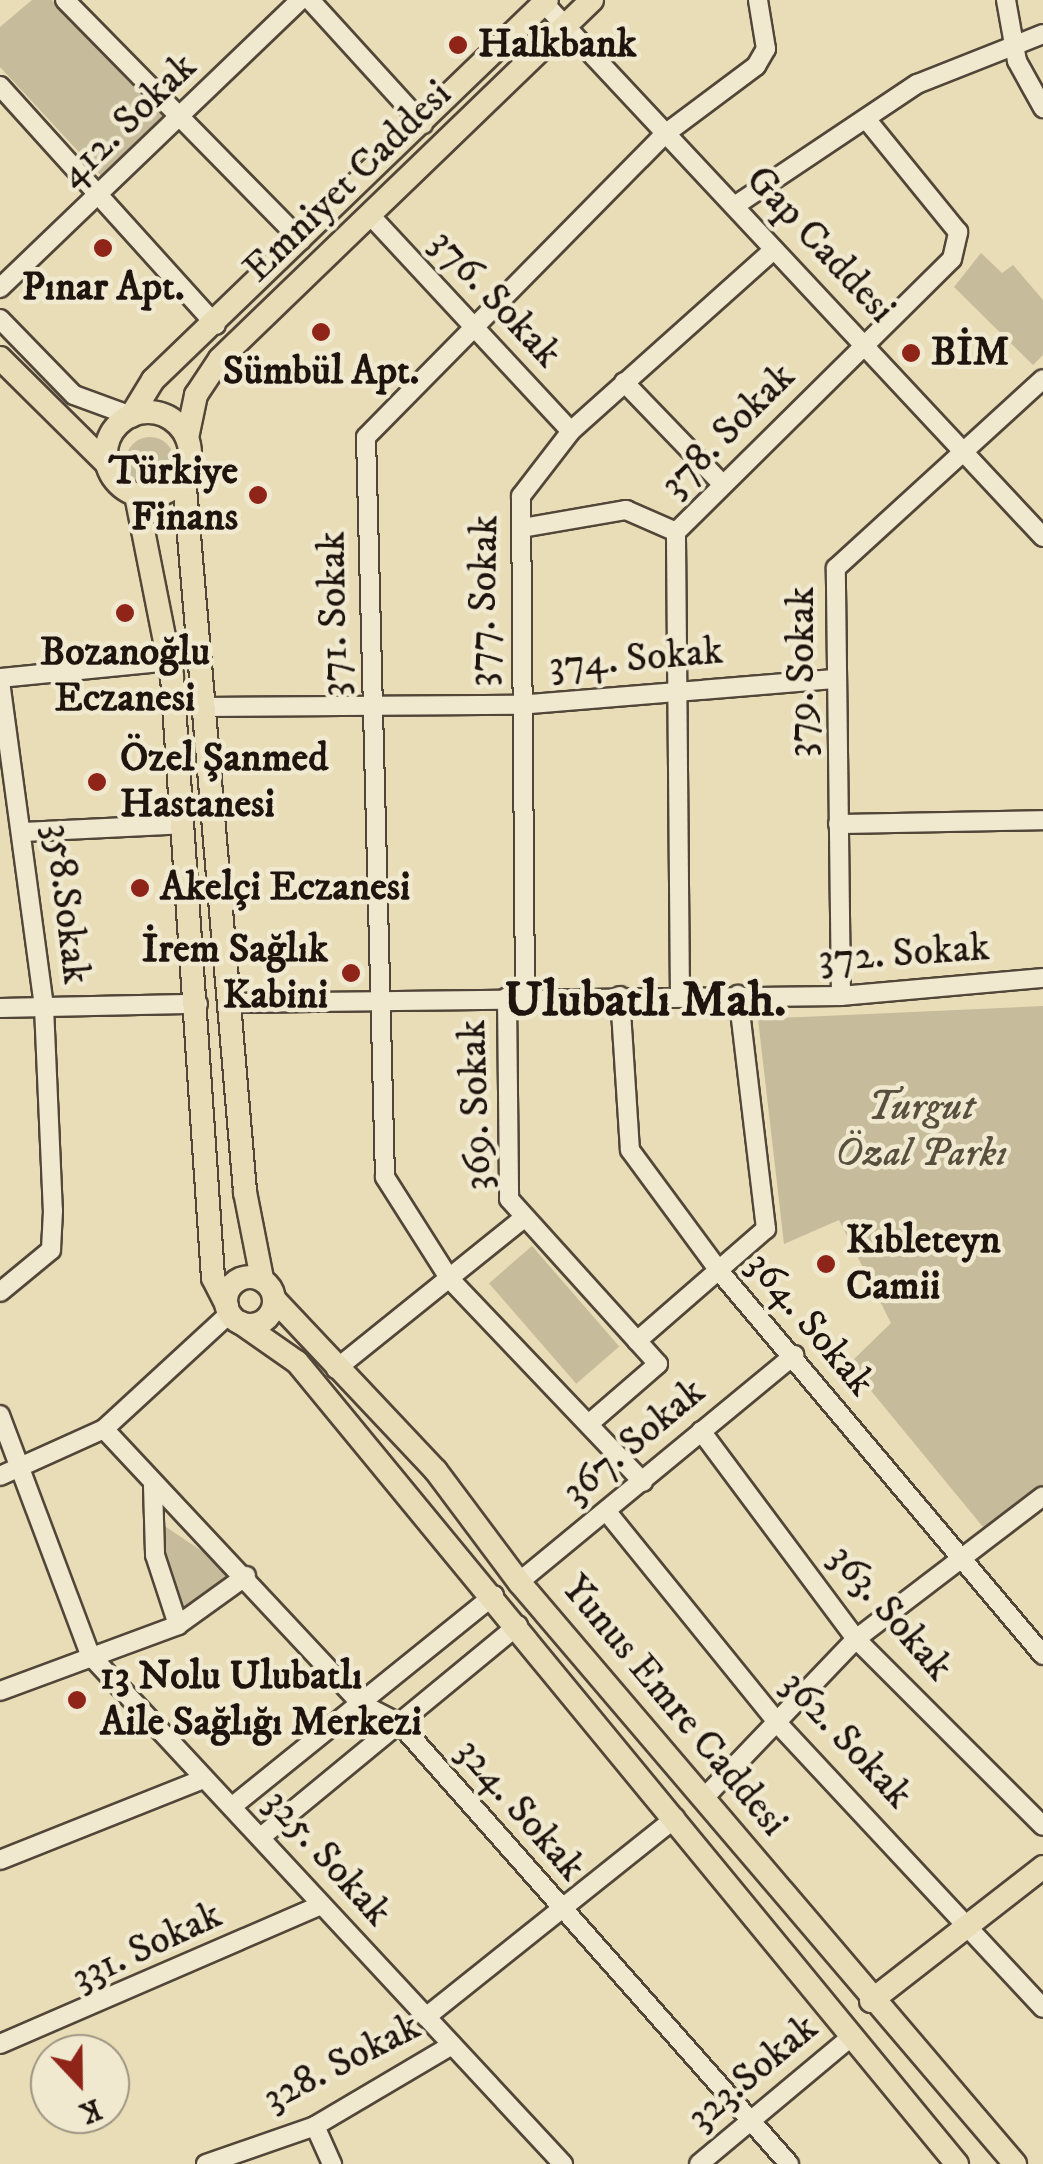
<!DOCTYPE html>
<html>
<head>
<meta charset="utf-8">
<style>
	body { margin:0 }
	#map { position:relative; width:1043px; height:2164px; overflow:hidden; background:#e8ddb7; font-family:"IM FELL DW Pica",serif }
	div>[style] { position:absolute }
	.green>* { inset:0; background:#c6bb9a; transform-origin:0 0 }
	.round { border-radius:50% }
	.roads { filter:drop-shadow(2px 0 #524638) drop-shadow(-2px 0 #524638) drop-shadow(0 2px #524638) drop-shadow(0 -2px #524638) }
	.minor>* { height:18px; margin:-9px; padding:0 9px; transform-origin:9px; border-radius:9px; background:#f0e9d0 }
	.major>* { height:22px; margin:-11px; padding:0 11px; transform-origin:11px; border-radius:11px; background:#e8ddb7 }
	.major>.ring { margin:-11px; padding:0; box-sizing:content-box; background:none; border:22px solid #e8ddb7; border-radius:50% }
	.dots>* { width:28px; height:28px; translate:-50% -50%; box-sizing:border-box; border:5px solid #f0e9d0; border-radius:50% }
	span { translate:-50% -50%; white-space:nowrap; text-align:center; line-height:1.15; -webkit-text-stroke:9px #f0e9d0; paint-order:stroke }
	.poi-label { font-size:40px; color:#20140e; font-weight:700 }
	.left { translate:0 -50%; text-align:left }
	.right { translate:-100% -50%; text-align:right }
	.street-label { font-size:40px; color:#20140e }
	.park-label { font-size:40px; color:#5a4e3f; font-style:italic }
	.district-label { font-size:50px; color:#20140e; font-weight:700 }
	.north { position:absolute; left:30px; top:2034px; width:100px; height:100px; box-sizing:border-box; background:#f0e9d0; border:2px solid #9d9482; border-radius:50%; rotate:158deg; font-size:28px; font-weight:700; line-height:40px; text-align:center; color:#20140e }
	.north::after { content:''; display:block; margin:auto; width:35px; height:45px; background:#8f2418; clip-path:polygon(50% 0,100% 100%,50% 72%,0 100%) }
</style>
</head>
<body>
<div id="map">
	<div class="green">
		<div style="clip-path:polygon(32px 0,52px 0,163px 116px,103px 178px,0 67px,0 27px)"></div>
		<div style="clip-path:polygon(981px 253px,1002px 273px,1013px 265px,1043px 300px,1043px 355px,1033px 365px,954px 287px)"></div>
		<div class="round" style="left:126px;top:437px;width:48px;height:48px"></div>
		<div style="clip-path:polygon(1043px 1006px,1043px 1488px,983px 1527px,849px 1364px,891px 1323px,839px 1220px,784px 1244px,758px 1019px)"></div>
		<div style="left:532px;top:1246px;width:133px;height:57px;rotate:49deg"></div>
		<div style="clip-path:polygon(154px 1519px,238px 1575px,183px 1616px)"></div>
	</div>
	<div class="roads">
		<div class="minor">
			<div style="left:65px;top:0;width:337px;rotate:45.5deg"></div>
			<div style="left:310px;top:0;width:168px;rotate:47.7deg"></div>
			<div style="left:541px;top:0;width:735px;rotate:46.93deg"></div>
			<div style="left:1006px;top:0;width:62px;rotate:79.8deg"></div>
			<div style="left:1017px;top:61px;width:54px;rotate:61deg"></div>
			<div style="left:0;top:86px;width:322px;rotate:47.9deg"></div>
			<div style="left:736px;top:205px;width:218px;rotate:-33.8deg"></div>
			<div style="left:917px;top:84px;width:136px;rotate:-21.6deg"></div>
			<div style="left:369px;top:214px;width:296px;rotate:47.1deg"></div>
			<div style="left:0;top:288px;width:416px;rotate:-43.8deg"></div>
			<div style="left:0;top:319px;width:106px;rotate:45.8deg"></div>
			<div style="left:74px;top:395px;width:61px;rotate:20.2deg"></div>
			<div style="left:624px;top:382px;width:141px;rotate:46.1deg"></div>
			<div style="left:522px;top:528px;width:106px;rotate:-9.8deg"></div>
			<div style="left:626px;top:510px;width:55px;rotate:23.7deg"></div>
			<div style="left:0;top:678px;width:170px;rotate:-5.7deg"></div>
			<div style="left:0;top:681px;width:329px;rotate:82.3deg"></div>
			<div style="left:44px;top:1007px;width:204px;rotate:87.5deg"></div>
			<div style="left:53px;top:1211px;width:39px;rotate:93deg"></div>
			<div style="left:51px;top:1250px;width:66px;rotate:140.5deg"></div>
			<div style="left:202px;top:707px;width:316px;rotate:-0.4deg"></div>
			<div style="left:518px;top:705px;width:320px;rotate:-4.7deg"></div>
			<div style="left:838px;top:824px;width:205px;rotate:-1.1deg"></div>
			<div style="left:22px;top:832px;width:162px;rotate:-2.8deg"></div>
			<div style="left:620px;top:996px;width:154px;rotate:86.3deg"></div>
			<div style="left:630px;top:1150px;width:152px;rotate:53.6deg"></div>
			<div style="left:720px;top:1272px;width:501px;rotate:49.86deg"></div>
			<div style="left:841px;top:996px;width:428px;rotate:-90.7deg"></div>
			<div style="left:836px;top:568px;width:280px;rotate:-42.4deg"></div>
			<div style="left:507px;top:997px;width:202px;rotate:89.4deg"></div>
			<div style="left:509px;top:1199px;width:222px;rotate:47.9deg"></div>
			<div style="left:658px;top:1364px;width:90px;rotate:139.1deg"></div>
			<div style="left:525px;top:997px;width:501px;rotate:-90.46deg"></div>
			<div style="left:521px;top:496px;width:82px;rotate:-52.4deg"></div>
			<div style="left:571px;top:431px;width:267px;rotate:-41.8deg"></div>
			<div style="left:680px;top:997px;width:465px;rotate:-90.5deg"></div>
			<div style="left:676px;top:532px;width:388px;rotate:-44.7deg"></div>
			<div style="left:952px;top:259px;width:28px;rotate:-77deg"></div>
			<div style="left:958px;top:232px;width:144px;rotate:-129.1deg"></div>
			<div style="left:230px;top:1003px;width:611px;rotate:-0.66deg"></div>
			<div style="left:841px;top:996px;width:203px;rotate:-5.1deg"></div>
			<div style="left:0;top:1008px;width:198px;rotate:-1.2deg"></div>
			<div style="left:637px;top:1341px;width:171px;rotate:-41deg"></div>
			<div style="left:766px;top:1229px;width:236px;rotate:-96.8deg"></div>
			<div style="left:336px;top:1369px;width:238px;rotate:-38.8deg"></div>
			<div style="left:0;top:1415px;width:256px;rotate:69.4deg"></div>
			<div style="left:90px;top:1655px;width:695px;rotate:47.1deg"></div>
			<div style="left:104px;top:1429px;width:375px;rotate:46.9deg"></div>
			<div style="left:360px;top:1703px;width:44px;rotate:27.1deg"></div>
			<div style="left:399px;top:1723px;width:589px;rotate:48.51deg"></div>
			<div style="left:701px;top:1431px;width:259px;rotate:53.3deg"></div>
			<div style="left:856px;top:1639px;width:264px;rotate:45deg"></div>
			<div style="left:0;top:1476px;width:114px;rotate:-24.3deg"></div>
			<div style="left:104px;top:1429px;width:171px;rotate:-42.6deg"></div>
			<div style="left:643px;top:1482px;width:282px;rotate:-133.6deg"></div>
			<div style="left:449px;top:1278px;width:120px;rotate:-122.4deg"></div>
			<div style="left:385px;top:1177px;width:740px;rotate:-91.47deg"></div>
			<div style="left:366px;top:437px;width:426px;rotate:-45.4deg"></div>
			<div style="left:665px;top:134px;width:114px;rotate:-36.8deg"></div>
			<div style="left:756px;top:66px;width:20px;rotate:-60deg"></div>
			<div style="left:766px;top:49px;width:50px;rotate:-99.3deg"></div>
			<div style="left:153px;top:1486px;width:69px;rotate:88.3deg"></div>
			<div style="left:155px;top:1555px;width:74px;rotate:71.8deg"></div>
			<div style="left:607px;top:1512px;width:277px;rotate:51deg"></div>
			<div style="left:781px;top:1727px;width:384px;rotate:47deg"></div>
			<div style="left:519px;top:1582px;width:357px;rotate:-39.5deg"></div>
			<div style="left:0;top:1691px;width:190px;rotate:-20.3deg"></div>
			<div style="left:178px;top:1625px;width:84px;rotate:-35.8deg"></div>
			<div style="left:703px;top:1799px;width:221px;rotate:-46.3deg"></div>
			<div style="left:856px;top:1639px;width:235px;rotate:-37.4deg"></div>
			<div style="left:234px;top:1805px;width:334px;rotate:-38.9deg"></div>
			<div style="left:261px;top:1837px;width:333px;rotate:-39.5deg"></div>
			<div style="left:0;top:1860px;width:219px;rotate:-21.7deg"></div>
			<div style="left:426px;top:2017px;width:319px;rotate:-38.6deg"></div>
			<div style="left:0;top:2044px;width:348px;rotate:-23.4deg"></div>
			<div style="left:315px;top:2126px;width:42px;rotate:65.9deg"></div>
			<div style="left:206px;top:2164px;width:115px;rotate:-19.2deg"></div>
			<div style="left:315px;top:2126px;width:159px;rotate:-30.6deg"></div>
			<div style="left:699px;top:2164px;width:199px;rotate:-39.9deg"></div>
		</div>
		<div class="major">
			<div style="left:0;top:358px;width:151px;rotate:44.7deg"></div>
			<div class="ring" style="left:106px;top:412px;width:62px;height:62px"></div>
			<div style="left:131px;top:416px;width:42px;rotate:-58.6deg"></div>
			<div style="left:153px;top:380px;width:547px;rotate:-43.96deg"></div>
			<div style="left:187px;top:438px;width:44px;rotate:-78.2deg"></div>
			<div style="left:196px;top:395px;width:43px;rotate:-56.3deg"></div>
			<div style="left:220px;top:359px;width:517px;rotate:-43.98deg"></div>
			<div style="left:184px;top:477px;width:718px;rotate:85.12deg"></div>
			<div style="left:245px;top:1192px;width:89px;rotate:78.9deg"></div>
			<div style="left:136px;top:495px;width:185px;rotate:78.8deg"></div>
			<div style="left:172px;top:676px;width:603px;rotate:86.1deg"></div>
			<div style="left:213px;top:1278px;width:31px;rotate:63deg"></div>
			<div class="ring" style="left:226px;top:1277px;width:26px;height:26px"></div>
			<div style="left:274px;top:1299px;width:236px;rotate:46.7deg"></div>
			<div style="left:436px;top:1471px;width:139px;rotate:53.2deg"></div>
			<div style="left:519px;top:1582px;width:765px;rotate:49.56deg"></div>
			<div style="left:241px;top:1323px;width:68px;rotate:34.9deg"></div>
			<div style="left:297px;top:1362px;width:1039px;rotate:50.55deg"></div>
			<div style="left:871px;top:2001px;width:218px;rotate:-37.9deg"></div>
		</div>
	</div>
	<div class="dots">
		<div style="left:458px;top:45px;background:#8f2418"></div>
		<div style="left:103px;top:248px;background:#8f2418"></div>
		<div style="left:321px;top:332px;background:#8f2418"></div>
		<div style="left:911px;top:353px;background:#8f2418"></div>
		<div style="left:258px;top:495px;background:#8f2418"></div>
		<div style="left:125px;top:613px;background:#8f2418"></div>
		<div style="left:97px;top:782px;background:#8f2418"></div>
		<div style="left:140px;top:888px;background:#8f2418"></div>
		<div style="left:351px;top:973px;background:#8f2418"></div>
		<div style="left:826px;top:1264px;background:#8f2418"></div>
		<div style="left:77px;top:1700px;background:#8f2418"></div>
	</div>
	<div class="poi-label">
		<span class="left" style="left:478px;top:45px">Halkbank</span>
		<span style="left:103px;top:288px">Pınar Apt.</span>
		<span class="left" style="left:931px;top:353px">BİM</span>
		<span style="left:321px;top:372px">Sümbül Apt.</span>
		<span class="right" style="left:238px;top:495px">Türkiye<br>Finans</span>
		<span style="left:125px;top:676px">Bozanoğlu<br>Eczanesi</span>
		<span class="left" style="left:120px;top:782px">Özel Şanmed<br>Hastanesi</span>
		<span class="left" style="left:160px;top:888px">Akelçi Eczanesi</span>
		<span class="right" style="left:328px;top:973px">İrem Sağlık<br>Kabini</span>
		<span class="left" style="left:846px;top:1264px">Kıbleteyn<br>Camii</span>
		<span class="left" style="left:100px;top:1700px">13 Nolu Ulubatlı<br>Aile Sağlığı Merkezi</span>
	</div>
	<div class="street-label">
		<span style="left:128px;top:121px;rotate:-44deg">412. Sokak</span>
		<span style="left:348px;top:182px;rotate:-44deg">Emniyet Caddesi</span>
		<span style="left:820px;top:245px;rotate:47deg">Gap Caddesi</span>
		<span style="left:495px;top:299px;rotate:47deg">376. Sokak</span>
		<span style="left:728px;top:431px;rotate:-45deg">378. Sokak</span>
		<span style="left:484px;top:601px;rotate:-89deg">377. Sokak</span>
		<span style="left:334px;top:614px;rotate:-91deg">371. Sokak</span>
		<span style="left:636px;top:659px;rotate:-5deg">374. Sokak</span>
		<span style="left:802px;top:672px;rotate:-90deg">379. Sokak</span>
		<span style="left:66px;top:904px;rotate:83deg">358.Sokak</span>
		<span style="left:904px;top:954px;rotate:-4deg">372. Sokak</span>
		<span style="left:476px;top:1105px;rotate:-92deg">369. Sokak</span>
		<span style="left:810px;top:1324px;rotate:50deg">364. Sokak</span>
		<span style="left:634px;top:1442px;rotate:-40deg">367. Sokak</span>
		<span style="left:890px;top:1613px;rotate:49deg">363. Sokak</span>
		<span style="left:674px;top:1706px;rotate:50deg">Yunus Emre Caddesi</span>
		<span style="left:846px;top:1740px;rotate:47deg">362. Sokak</span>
		<span style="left:520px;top:1810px;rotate:49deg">324. Sokak</span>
		<span style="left:327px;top:1858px;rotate:48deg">325. Sokak</span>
		<span style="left:147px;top:1947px;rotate:-25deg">331. Sokak</span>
		<span style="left:342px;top:2063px;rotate:-27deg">328. Sokak</span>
		<span style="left:753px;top:2073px;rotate:-40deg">323.Sokak</span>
	</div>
	<div class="park-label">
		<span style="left:921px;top:1131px">Turgut<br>Özal Parkı</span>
	</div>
	<div class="district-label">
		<span style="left:645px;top:1001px">Ulubatlı Mah.</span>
	</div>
	<div class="north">K</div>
</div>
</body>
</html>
